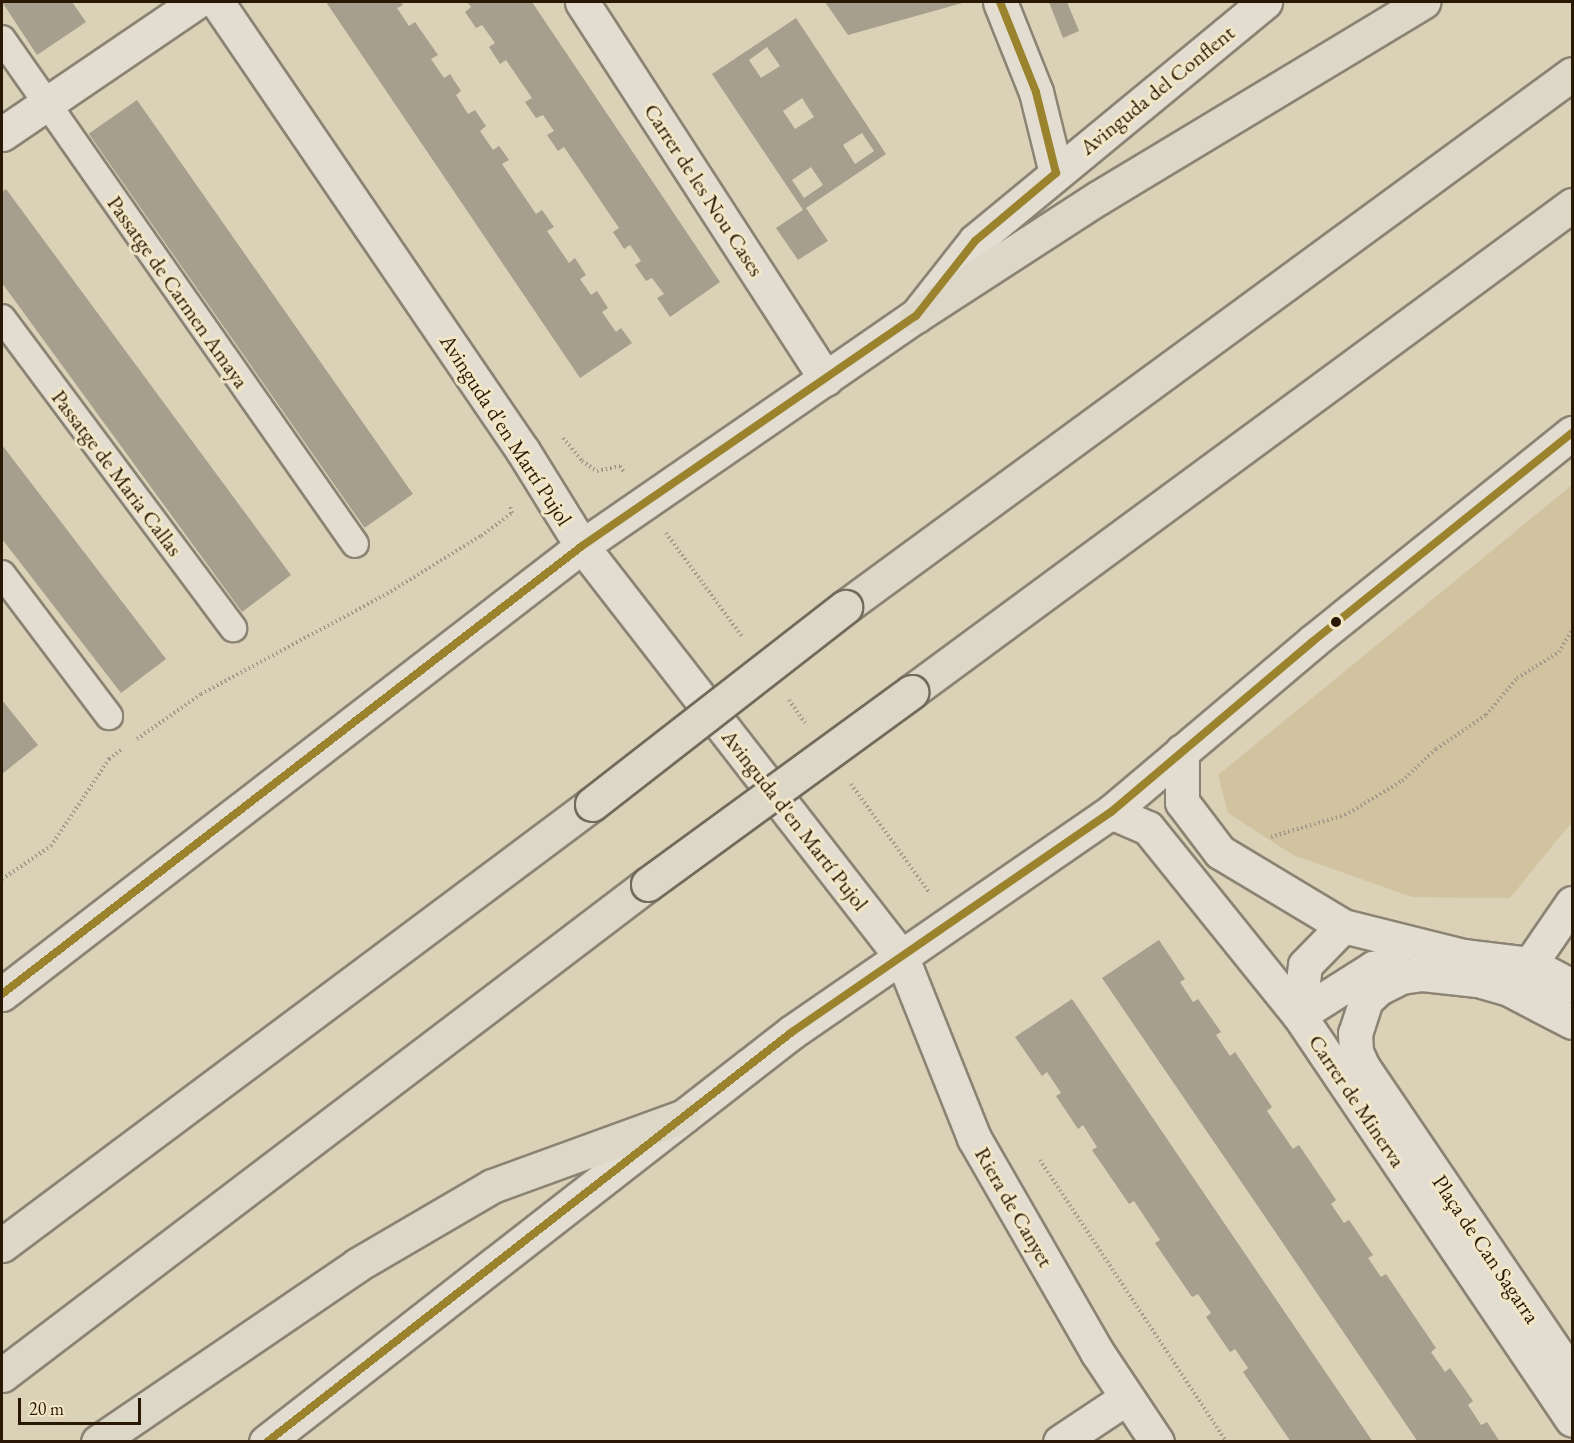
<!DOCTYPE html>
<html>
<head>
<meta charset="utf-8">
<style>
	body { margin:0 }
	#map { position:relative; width:1574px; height:1443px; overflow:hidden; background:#dbd1b7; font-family:"EB Garamond",serif }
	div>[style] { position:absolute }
	.green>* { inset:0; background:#d1c39f }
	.building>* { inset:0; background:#a79f8d; transform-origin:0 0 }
	.path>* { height:4px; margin-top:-2px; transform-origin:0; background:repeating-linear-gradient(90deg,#9f998c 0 1.5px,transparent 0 4.5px) }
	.roads { filter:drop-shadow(2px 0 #8b8373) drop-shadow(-2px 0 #8b8373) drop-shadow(0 2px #8b8373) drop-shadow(0 -2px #8b8373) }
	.lane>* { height:26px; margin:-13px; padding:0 13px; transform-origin:13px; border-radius:13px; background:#e2ddd0 }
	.street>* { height:33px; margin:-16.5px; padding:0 16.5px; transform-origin:16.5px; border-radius:16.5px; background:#e2ddd0 }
	.highway>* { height:33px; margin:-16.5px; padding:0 16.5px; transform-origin:16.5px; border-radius:16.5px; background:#ddd7c8 }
	.bridges { filter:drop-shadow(2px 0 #726b5b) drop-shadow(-2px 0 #726b5b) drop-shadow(0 2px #726b5b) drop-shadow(0 -2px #726b5b) }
	.highway-bridge>* { height:33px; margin:-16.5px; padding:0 16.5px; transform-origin:16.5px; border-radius:16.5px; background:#ddd7c8 }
	.bus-1>* { height:8px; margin:-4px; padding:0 4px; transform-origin:4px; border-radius:4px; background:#9b832d }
	.dots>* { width:16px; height:16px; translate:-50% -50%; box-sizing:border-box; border:3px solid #f1e6c6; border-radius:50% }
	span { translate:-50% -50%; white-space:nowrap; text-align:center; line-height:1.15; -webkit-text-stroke:6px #f1e6c6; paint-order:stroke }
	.street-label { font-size:22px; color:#291803 }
	.frame { position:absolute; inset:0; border:3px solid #291803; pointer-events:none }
	.scale { position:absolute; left:18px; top:1398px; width:123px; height:27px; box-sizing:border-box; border:3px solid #291803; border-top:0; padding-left:8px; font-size:18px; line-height:21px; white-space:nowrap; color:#291803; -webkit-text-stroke:4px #f1e6c6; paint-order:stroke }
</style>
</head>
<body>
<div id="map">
	<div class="green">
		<div style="clip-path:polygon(1572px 485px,1572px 822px,1510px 898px,1412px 897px,1293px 855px,1228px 813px,1218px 775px)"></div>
	</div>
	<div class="building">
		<div style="clip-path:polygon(2px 2px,72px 2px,86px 22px,37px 55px)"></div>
		<div style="clip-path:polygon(326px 2px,401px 2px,403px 5px,397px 8px,409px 26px,415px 22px,438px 55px,431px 59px,444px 78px,450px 74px,461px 91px,456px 95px,468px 114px,475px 110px,486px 126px,480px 131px,493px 150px,499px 146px,509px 160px,502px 164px,536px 214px,542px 210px,554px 227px,547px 231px,569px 263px,575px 258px,586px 275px,580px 279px,591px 295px,597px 291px,608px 308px,602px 312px,616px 332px,621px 328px,632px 343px,580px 378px)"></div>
		<div style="clip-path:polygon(467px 2px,532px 2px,720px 282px,670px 317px,657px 298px,664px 294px,652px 278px,646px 281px,635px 265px,641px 261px,630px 245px,624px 249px,613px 232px,619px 228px,564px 147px,558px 151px,547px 135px,554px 131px,543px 115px,536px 118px,525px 102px,532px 98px,506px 60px,500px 64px,489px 47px,495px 43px,482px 25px,476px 28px,465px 12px,471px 7px)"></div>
		<div style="clip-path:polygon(825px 2px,966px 2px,848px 35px)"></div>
		<div style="clip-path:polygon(1049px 2px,1067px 2px,1079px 31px,1063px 38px)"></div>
		<div style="clip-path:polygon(evenodd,796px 18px,886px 154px,806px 208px,828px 241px,798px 260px,776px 228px,803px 210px,712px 74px,796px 18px,767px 47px,780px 66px,761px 78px,749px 60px,767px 47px,796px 18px,802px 98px,814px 117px,795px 129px,783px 111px,802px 98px,796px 18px,862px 133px,874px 151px,855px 164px,843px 145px,862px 133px,796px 18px,811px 167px,823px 185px,804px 198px,792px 180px,811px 167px)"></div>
		<div style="left:137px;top:100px;width:481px;height:59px;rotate:55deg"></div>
		<div style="clip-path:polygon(6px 189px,291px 575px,242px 612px,2px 283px,2px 192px)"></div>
		<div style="clip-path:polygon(2px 445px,166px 659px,121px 693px,2px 539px)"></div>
		<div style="clip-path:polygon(2px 700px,38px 745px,2px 774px)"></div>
		<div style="clip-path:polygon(1159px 940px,1185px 979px,1180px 982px,1193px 1002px,1198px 999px,1221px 1032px,1216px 1035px,1230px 1056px,1235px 1052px,1272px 1107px,1267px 1111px,1293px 1149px,1299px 1145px,1336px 1200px,1331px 1204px,1344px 1223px,1349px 1220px,1373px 1255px,1368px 1258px,1381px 1277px,1386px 1274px,1436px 1348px,1431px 1352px,1445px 1372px,1450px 1368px,1473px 1401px,1468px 1405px,1481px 1425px,1487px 1422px,1500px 1442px,1418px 1442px,1274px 1230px,1102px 978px)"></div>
		<div style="clip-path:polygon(1072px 999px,1235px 1239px,1373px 1442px,1291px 1442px,1243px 1372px,1248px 1368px,1235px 1349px,1230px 1352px,1206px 1317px,1211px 1313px,1198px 1294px,1192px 1297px,1155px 1243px,1160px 1240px,1134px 1201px,1129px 1204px,1092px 1150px,1097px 1147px,1083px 1125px,1078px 1129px,1056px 1096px,1061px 1093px,1047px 1072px,1042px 1076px,1015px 1037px)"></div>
	</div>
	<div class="path">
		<div style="left:563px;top:438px;width:30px;rotate:50deg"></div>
		<div style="left:582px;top:461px;width:18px;rotate:34deg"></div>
		<div style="left:597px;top:471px;width:24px;rotate:-12deg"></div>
		<div style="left:620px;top:466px;width:7px;rotate:56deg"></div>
		<div style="left:666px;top:533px;width:130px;rotate:53.7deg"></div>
		<div style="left:789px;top:700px;width:28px;rotate:55deg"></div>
		<div style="left:137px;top:739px;width:78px;rotate:-35.1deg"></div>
		<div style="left:201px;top:694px;width:207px;rotate:-28.3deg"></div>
		<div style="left:383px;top:596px;width:115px;rotate:-31.5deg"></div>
		<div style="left:481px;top:536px;width:39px;rotate:-37deg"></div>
		<div style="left:512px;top:513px;width:7px;rotate:-106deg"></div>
		<div style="left:851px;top:784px;width:133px;rotate:54.2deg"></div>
		<div style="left:1271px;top:837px;width:77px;rotate:-16.6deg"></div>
		<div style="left:1345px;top:815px;width:66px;rotate:-30.8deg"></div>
		<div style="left:1402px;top:781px;width:47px;rotate:-43.3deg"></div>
		<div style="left:1436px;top:749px;width:60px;rotate:-34.2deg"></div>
		<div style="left:1486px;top:715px;width:48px;rotate:-50deg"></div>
		<div style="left:1517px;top:678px;width:49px;rotate:-31.8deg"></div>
		<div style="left:1559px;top:652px;width:26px;rotate:-59deg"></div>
		<div style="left:2px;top:879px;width:59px;rotate:-34deg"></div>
		<div style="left:51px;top:846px;width:105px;rotate:-56.3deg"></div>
		<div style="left:109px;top:759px;width:15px;rotate:-37deg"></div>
		<div style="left:1040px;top:1160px;width:338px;rotate:56.5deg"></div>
	</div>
	<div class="roads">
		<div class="lane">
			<div style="left:2px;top:39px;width:616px;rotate:55.05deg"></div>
			<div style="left:2px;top:318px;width:387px;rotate:53.3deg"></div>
			<div style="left:2px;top:574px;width:178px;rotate:53deg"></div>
		</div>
		<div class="street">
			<div style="left:217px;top:2px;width:543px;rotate:55.73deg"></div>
			<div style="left:523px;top:451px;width:112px;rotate:58.2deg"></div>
			<div style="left:582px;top:546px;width:522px;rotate:52.16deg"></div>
			<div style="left:902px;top:958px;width:194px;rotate:68.2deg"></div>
			<div style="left:974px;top:1138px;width:247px;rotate:60.1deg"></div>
			<div style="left:1097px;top:1352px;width:108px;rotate:56.3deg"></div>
			<div style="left:582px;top:2px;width:449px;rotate:57.1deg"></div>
			<div style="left:1000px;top:2px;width:97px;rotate:68.2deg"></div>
			<div style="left:1036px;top:92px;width:83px;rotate:76.1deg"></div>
			<div style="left:2px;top:134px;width:235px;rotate:-34.2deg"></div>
			<div style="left:1182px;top:751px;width:51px;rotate:90deg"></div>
			<div style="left:1182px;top:802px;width:63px;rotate:52.8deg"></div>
			<div style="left:1220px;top:852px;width:144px;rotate:31deg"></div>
			<div style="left:1343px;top:926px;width:124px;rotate:14deg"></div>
			<div style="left:1463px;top:956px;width:67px;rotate:6.8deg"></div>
			<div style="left:1530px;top:964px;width:47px;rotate:27.6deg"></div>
			<div style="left:1111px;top:812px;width:40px;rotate:23.4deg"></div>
			<div style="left:1148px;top:828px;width:240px;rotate:51.1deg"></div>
			<div style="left:1299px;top:1015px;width:488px;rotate:56deg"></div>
			<div style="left:1530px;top:964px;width:74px;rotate:-55.5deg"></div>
			<div style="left:2px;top:994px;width:733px;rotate:-37.68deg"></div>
			<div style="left:582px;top:546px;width:406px;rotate:-34.6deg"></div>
			<div style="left:916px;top:316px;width:95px;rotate:-51.8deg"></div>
			<div style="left:975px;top:241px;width:376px;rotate:-39.5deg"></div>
			<div style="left:1299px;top:1015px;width:88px;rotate:-32.4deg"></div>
			<div style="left:1373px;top:968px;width:19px;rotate:-12deg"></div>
			<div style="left:1299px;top:1015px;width:50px;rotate:-83.2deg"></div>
			<div style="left:1305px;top:965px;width:54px;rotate:-45.7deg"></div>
			<div style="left:1572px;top:1022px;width:71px;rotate:-152.4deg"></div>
			<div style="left:1509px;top:989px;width:33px;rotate:-164deg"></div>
			<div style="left:1477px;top:980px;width:55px;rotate:-173.8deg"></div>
			<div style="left:1422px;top:974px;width:21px;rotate:172deg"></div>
			<div style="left:1401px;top:977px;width:25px;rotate:153deg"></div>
			<div style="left:1379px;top:988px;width:18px;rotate:137deg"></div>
			<div style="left:1366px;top:1000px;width:35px;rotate:108deg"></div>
			<div style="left:1355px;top:1033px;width:19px;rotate:87deg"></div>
			<div style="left:1356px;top:1052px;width:17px;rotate:65deg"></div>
			<div style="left:1363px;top:1067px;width:373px;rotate:55.9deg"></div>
			<div style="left:266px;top:1442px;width:667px;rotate:-37.94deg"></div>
			<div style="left:792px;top:1032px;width:388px;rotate:-34.6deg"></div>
			<div style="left:1111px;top:812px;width:263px;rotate:-40.2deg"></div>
			<div style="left:1312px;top:642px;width:334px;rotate:-38.8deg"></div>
			<div style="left:1060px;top:1442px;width:79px;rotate:-33.7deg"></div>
		</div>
		<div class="highway">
			<div style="left:916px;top:316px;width:217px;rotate:-33deg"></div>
			<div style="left:1098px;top:198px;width:380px;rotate:-31.1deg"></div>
			<div style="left:845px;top:607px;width:901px;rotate:-36.25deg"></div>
			<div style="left:911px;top:692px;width:821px;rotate:-36.38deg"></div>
			<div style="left:2px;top:1245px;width:737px;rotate:-36.78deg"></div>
			<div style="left:2px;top:1375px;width:811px;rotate:-37.24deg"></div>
			<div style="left:98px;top:1442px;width:314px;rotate:-34.3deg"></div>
			<div style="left:357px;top:1265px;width:156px;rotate:-30.3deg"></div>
			<div style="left:492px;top:1186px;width:204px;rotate:-20deg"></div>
		</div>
	</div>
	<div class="bridges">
		<div class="highway-bridge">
			<div style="left:592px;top:804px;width:321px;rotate:-37.9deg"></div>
			<div style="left:648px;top:884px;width:326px;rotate:-36.1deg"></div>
		</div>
	</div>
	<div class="bus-1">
		<div style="left:2px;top:994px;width:733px;rotate:-37.68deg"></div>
		<div style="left:582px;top:546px;width:406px;rotate:-34.6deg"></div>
		<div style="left:916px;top:316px;width:95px;rotate:-51.8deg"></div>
		<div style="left:975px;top:241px;width:106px;rotate:-40deg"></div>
		<div style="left:1056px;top:173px;width:83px;rotate:-103.9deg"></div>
		<div style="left:1036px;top:92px;width:97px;rotate:-111.8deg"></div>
		<div style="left:267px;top:1442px;width:666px;rotate:-37.99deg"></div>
		<div style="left:792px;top:1032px;width:388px;rotate:-34.6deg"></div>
		<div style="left:1111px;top:812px;width:263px;rotate:-40.2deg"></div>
		<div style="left:1312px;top:642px;width:334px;rotate:-38.8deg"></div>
	</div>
	<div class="dots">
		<div style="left:1336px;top:622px;background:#291803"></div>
	</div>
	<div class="street-label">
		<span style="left:1157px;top:90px;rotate:-39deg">Avinguda del Conflent</span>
		<span style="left:704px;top:190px;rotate:57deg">Carrer de les Nou Cases</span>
		<span style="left:178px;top:292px;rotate:55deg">Passatge de Carmen Amaya</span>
		<span style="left:506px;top:430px;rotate:57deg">Avinguda d'en Martí Pujol</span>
		<span style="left:117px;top:473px;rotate:53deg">Passatge de Maria Callas</span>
		<span style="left:795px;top:820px;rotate:52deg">Avinguda d'en Martí Pujol</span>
		<span style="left:1357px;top:1101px;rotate:56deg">Carrer de Minerva</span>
		<span style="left:1014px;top:1207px;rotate:60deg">Riera de Canyet</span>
		<span style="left:1486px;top:1249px;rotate:56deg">Plaça de Can Sagarra</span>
	</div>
	<div class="frame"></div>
	<div class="scale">20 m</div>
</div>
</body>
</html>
